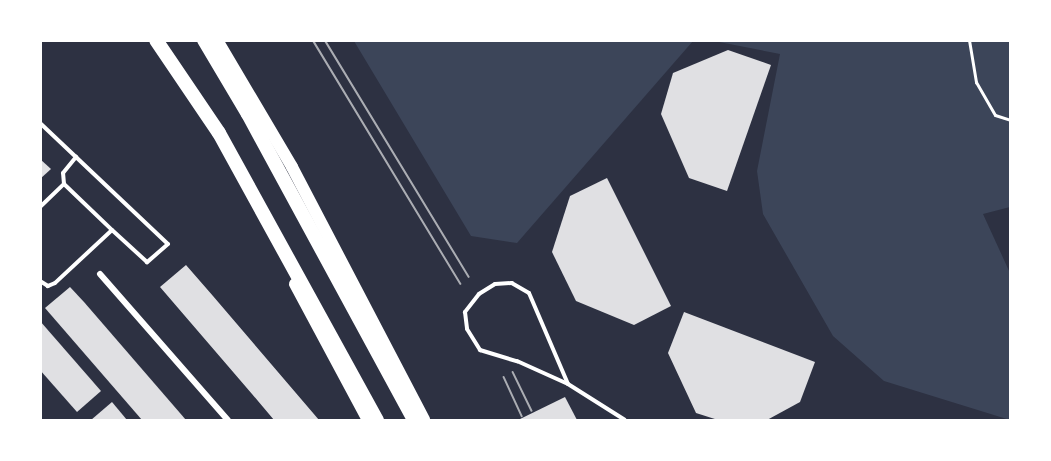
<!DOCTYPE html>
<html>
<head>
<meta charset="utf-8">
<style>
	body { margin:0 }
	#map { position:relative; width:1051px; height:461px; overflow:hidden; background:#2d3142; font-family:Roboto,sans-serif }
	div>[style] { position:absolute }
	.green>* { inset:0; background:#3c4559 }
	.building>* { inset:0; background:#e0e0e3 }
	.path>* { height:3px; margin:-1.5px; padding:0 1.5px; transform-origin:1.5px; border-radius:1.5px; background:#fff }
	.service>* { height:4px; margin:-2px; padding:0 2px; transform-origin:2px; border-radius:2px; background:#fff }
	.minor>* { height:6px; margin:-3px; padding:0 3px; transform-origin:3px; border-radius:3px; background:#fff }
	.primary>* { height:12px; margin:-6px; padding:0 6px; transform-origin:6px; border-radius:6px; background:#fff }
	.motorway>* { height:14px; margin:-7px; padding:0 7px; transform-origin:7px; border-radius:7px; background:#fff }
	.tram>* { height:1.5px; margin:-0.75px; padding:0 0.75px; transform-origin:0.75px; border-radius:0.75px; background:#abadb3 }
	span { translate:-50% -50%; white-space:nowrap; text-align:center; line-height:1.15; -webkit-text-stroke:5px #fff; paint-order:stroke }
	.frame { position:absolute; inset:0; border:42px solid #fff; pointer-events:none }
</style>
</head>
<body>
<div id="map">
	<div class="green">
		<div style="clip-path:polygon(354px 41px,693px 41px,517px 243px,471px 236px)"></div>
		<div style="clip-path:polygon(714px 41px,1010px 41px,1010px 207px,983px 214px,1010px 273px,1010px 420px,884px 381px,833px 336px,763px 214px,757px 171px,780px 54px)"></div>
	</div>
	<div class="building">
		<div style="clip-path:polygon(728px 50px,771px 65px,727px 191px,689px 178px,661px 114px,673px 73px)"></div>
		<div style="clip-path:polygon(40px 159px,51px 169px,40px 179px)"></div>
		<div style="clip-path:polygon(607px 178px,671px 306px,634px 325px,576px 301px,552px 252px,570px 196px)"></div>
		<div style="clip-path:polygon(186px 265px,213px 296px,319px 420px,274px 420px,252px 394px,160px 287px)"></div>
		<div style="clip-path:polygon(70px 287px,84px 302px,186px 420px,142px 420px,45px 308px)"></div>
		<div style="clip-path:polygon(684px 312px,815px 362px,800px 402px,767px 420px,718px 420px,696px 413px,668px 353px)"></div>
		<div style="clip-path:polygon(40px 321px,101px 391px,77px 412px,40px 370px)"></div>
		<div style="clip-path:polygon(565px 397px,577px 420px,518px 420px)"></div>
		<div style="clip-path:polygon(112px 402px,127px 420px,91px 420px)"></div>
	</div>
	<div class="path">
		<div style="left:969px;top:40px;width:43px;rotate:80.5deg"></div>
		<div style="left:976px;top:82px;width:38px;rotate:60deg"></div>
		<div style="left:995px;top:115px;width:16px;rotate:18deg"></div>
	</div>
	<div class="service">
		<div style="left:40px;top:123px;width:176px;rotate:43.4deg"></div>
		<div style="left:168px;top:244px;width:28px;rotate:139deg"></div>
		<div style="left:147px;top:262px;width:47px;rotate:-137.6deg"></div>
		<div style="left:112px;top:230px;width:78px;rotate:137.1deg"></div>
		<div style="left:55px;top:283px;width:8px;rotate:157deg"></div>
		<div style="left:48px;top:286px;width:9px;rotate:-148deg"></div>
		<div style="left:64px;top:184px;width:66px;rotate:43.8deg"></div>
		<div style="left:40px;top:207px;width:33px;rotate:-44deg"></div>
		<div style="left:64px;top:184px;width:11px;rotate:-95deg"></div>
		<div style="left:63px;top:173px;width:21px;rotate:-51deg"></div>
		<div style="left:568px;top:384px;width:99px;rotate:-113.2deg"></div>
		<div style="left:529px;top:293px;width:20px;rotate:-150deg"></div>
		<div style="left:512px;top:283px;width:17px;rotate:177deg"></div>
		<div style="left:495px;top:284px;width:19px;rotate:148deg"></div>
		<div style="left:479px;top:294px;width:23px;rotate:128deg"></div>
		<div style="left:465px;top:312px;width:17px;rotate:83deg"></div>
		<div style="left:467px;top:329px;width:25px;rotate:58deg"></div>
		<div style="left:480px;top:350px;width:39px;rotate:17deg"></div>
		<div style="left:517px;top:361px;width:56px;rotate:24.3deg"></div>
		<div style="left:568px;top:384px;width:67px;rotate:32.3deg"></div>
	</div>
	<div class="minor">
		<div style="left:100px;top:274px;width:194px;rotate:48.8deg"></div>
	</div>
	<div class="primary">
		<div style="left:217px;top:40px;width:147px;rotate:59.4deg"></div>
		<div style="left:292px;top:167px;width:285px;rotate:62.4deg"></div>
		<div style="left:295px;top:284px;width:154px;rotate:61.8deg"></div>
	</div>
	<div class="motorway">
		<div style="left:156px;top:40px;width:112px;rotate:55.9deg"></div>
		<div style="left:219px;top:133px;width:328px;rotate:61.2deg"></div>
		<div style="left:204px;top:40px;width:86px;rotate:59.3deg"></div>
		<div style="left:248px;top:114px;width:348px;rotate:61.5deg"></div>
	</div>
	<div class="tram">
		<div style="left:313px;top:40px;width:285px;rotate:58.8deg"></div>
		<div style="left:325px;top:40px;width:277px;rotate:58.7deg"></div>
		<div style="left:513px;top:372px;width:43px;rotate:64deg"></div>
		<div style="left:504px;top:377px;width:43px;rotate:65.2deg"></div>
	</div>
	<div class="frame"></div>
</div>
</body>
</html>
